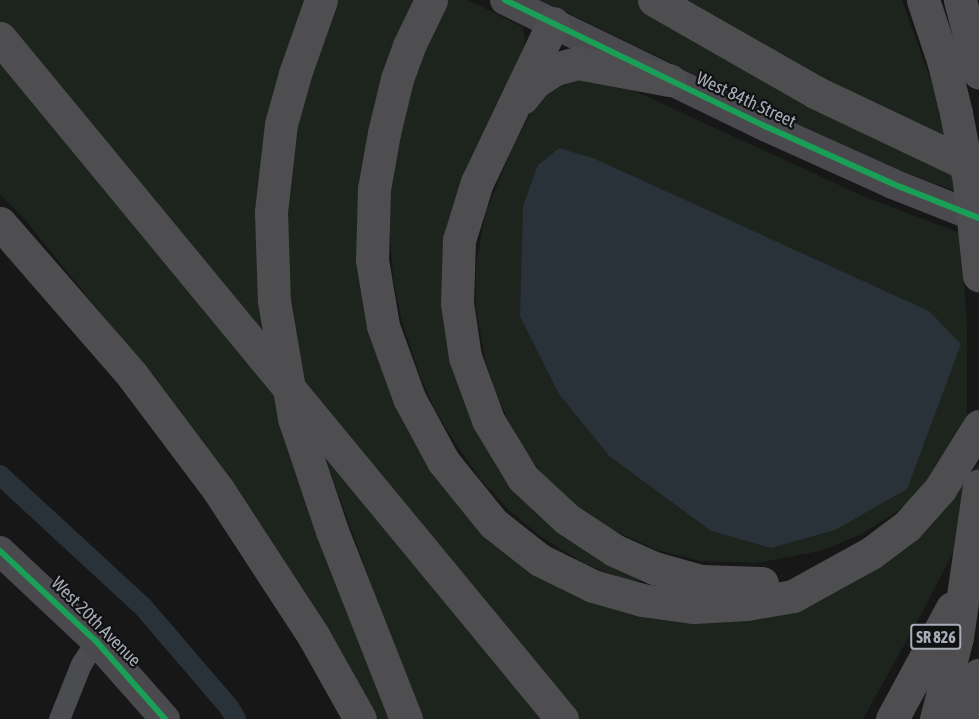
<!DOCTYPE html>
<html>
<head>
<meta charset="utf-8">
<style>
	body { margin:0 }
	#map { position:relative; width:979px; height:719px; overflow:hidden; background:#171717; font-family:"Asap Condensed",sans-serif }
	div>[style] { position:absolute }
	.green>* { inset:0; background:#1d241e }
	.water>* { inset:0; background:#2a3239 }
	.canal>* { height:20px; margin:-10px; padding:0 10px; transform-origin:10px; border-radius:10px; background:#2a3239 }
	.street>* { height:21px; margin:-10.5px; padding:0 10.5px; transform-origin:10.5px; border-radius:10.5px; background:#4b4c50 }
	.secondary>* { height:30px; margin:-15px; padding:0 15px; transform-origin:15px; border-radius:15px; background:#4a4a4e }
	.highway>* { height:33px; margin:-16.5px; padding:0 16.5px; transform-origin:16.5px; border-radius:16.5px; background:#4e4e51 }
	.cycleway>* { height:6px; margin:-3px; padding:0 3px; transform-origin:3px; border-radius:3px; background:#1a9f57 }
	span { translate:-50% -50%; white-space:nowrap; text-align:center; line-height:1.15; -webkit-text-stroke:4.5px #111113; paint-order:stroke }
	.shield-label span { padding:2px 4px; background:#111113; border:2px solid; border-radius:4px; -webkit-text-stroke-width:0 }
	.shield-label { font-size:16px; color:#a8adb8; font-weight:700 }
	.street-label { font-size:18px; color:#a8adb8 }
</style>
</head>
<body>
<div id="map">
	<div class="green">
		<div style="clip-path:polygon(0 0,308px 0,261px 225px,394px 719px,378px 719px,322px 624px,147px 370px,21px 215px,0 194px)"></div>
		<div style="clip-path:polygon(335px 0,415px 0,397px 41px,377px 317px,506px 545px,745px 614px,937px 515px,979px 463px,979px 501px,924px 609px,863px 719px,420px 719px,317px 435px,293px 333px,286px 236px,292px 145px,302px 98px)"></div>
		<div style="clip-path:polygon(446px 0,468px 0,523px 27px,525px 39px,522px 57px,460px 192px,478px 411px,640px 578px,638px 584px,585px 564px,540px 536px,509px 510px,481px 480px,456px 444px,435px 410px,419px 373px,402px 322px,393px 278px,388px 204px,391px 176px,407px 97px,422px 53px)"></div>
		<div style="clip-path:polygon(541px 0,642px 0,979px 183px,979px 200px,888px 166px,804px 127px)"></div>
		<div style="clip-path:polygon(679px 0,902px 0,935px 93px,947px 145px)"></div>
		<div style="clip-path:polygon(evenodd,565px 78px,615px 82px,865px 197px,960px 233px,967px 323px,967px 431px,917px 494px,895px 513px,860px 535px,820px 551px,756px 563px,702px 561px,656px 550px,607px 527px,580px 509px,551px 484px,532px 461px,519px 442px,496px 394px,486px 363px,476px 310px,476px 263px,486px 212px,512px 149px,540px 95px,565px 78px,559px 148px,593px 158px,928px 311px,961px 344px,835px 530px,771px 548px,711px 531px,609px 456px,559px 394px,520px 317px,538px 165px,559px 148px)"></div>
	</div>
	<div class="water">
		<div style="clip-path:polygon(559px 148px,593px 158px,929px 311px,961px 344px,907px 489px,835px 530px,771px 548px,711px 531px,609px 456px,559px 394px,520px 317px,523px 206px,538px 165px)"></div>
	</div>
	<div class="canal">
		<div style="left:0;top:475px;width:196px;rotate:42.7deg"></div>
		<div style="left:144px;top:608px;width:130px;rotate:49.4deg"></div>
		<div style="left:229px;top:707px;width:14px;rotate:60deg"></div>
	</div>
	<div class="street">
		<div style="left:59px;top:719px;width:59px;rotate:-68.2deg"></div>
		<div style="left:81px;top:664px;width:27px;rotate:-57deg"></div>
	</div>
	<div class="secondary">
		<div style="left:505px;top:0;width:291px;rotate:25.9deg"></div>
		<div style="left:767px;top:127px;width:138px;rotate:24.3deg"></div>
		<div style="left:893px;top:184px;width:92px;rotate:21.6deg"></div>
		<div style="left:0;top:551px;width:132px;rotate:43.2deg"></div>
		<div style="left:96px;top:641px;width:104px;rotate:48.5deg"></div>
	</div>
	<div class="highway">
		<div style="left:321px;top:0;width:78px;rotate:109.4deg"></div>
		<div style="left:295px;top:74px;width:52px;rotate:105.6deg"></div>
		<div style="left:281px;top:124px;width:89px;rotate:96.5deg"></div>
		<div style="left:271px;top:212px;width:89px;rotate:88.1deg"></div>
		<div style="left:274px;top:301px;width:119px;rotate:80.3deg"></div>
		<div style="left:294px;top:418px;width:119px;rotate:71.4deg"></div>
		<div style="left:332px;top:531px;width:202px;rotate:68.5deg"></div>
		<div style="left:431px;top:0;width:51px;rotate:115.6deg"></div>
		<div style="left:409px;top:46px;width:35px;rotate:110deg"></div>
		<div style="left:397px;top:79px;width:56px;rotate:103.5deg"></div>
		<div style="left:384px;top:133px;width:57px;rotate:100.1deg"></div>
		<div style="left:374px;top:189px;width:71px;rotate:91.6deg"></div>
		<div style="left:372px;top:260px;width:67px;rotate:80.5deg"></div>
		<div style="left:383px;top:326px;width:77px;rotate:70.1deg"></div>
		<div style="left:409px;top:398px;width:72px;rotate:61.6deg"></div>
		<div style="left:443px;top:461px;width:80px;rotate:51.1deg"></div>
		<div style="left:493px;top:523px;width:60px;rotate:38.2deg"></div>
		<div style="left:540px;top:560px;width:59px;rotate:26.1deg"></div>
		<div style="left:593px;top:586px;width:51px;rotate:15.9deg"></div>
		<div style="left:642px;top:600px;width:51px;rotate:7.8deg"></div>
		<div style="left:693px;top:607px;width:54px;rotate:-3.2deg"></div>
		<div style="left:747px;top:604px;width:47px;rotate:-9.9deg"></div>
		<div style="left:793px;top:596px;width:89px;rotate:-28.9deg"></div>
		<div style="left:871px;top:553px;width:45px;rotate:-36.9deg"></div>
		<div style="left:907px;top:526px;width:50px;rotate:-48.3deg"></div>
		<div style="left:940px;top:489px;width:74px;rotate:-58.2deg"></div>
		<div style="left:654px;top:0;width:185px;rotate:29.7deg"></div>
		<div style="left:815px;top:92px;width:182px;rotate:25.4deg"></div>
		<div style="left:923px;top:0;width:63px;rotate:71.6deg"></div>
		<div style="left:943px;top:60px;width:55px;rotate:76.2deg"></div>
		<div style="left:956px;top:113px;width:70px;rotate:79.3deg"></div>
		<div style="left:969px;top:182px;width:94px;rotate:83.9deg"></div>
		<div style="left:960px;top:0;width:75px;rotate:75.4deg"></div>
		<div style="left:553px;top:23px;width:176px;rotate:115.5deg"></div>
		<div style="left:477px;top:182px;width:61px;rotate:107.2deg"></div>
		<div style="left:459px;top:240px;width:63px;rotate:91.8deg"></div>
		<div style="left:457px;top:303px;width:55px;rotate:81.6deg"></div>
		<div style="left:465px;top:357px;width:67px;rotate:69.9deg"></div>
		<div style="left:488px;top:420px;width:68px;rotate:58.9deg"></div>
		<div style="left:523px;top:478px;width:60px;rotate:43deg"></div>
		<div style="left:567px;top:519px;width:56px;rotate:33.4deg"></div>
		<div style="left:614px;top:550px;width:44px;rotate:24.2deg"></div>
		<div style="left:654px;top:568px;width:49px;rotate:15.5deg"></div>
		<div style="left:701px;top:581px;width:61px;rotate:1.9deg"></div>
		<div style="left:0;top:38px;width:883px;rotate:50.47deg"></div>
		<div style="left:522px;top:98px;width:21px;rotate:-51deg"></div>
		<div style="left:535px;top:82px;width:24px;rotate:-33deg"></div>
		<div style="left:555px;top:69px;width:24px;rotate:-15deg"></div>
		<div style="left:578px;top:63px;width:93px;rotate:10.6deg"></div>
		<div style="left:0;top:223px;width:201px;rotate:49deg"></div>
		<div style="left:132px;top:375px;width:145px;rotate:53.1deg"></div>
		<div style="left:219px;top:491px;width:174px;rotate:56.9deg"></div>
		<div style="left:314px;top:637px;width:94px;rotate:60.7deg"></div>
		<div style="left:892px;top:719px;width:126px;rotate:-61.6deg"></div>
		<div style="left:936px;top:719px;width:85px;rotate:-75.6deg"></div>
		<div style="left:957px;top:637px;width:153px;rotate:-81.7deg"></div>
		<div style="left:967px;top:719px;width:46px;rotate:-74.7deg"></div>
	</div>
	<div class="cycleway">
		<div style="left:505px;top:0;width:291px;rotate:25.9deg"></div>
		<div style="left:767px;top:127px;width:138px;rotate:24.3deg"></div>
		<div style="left:893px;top:184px;width:92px;rotate:21.6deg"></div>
		<div style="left:0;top:551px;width:132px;rotate:43.2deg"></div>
		<div style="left:96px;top:641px;width:104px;rotate:48.5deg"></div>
	</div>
	<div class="shield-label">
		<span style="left:936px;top:637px">SR 826</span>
	</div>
	<div class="street-label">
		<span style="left:746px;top:100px;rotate:25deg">West 84th Street</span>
		<span style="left:96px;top:622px;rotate:45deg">West 20th Avenue</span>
	</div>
</div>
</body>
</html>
